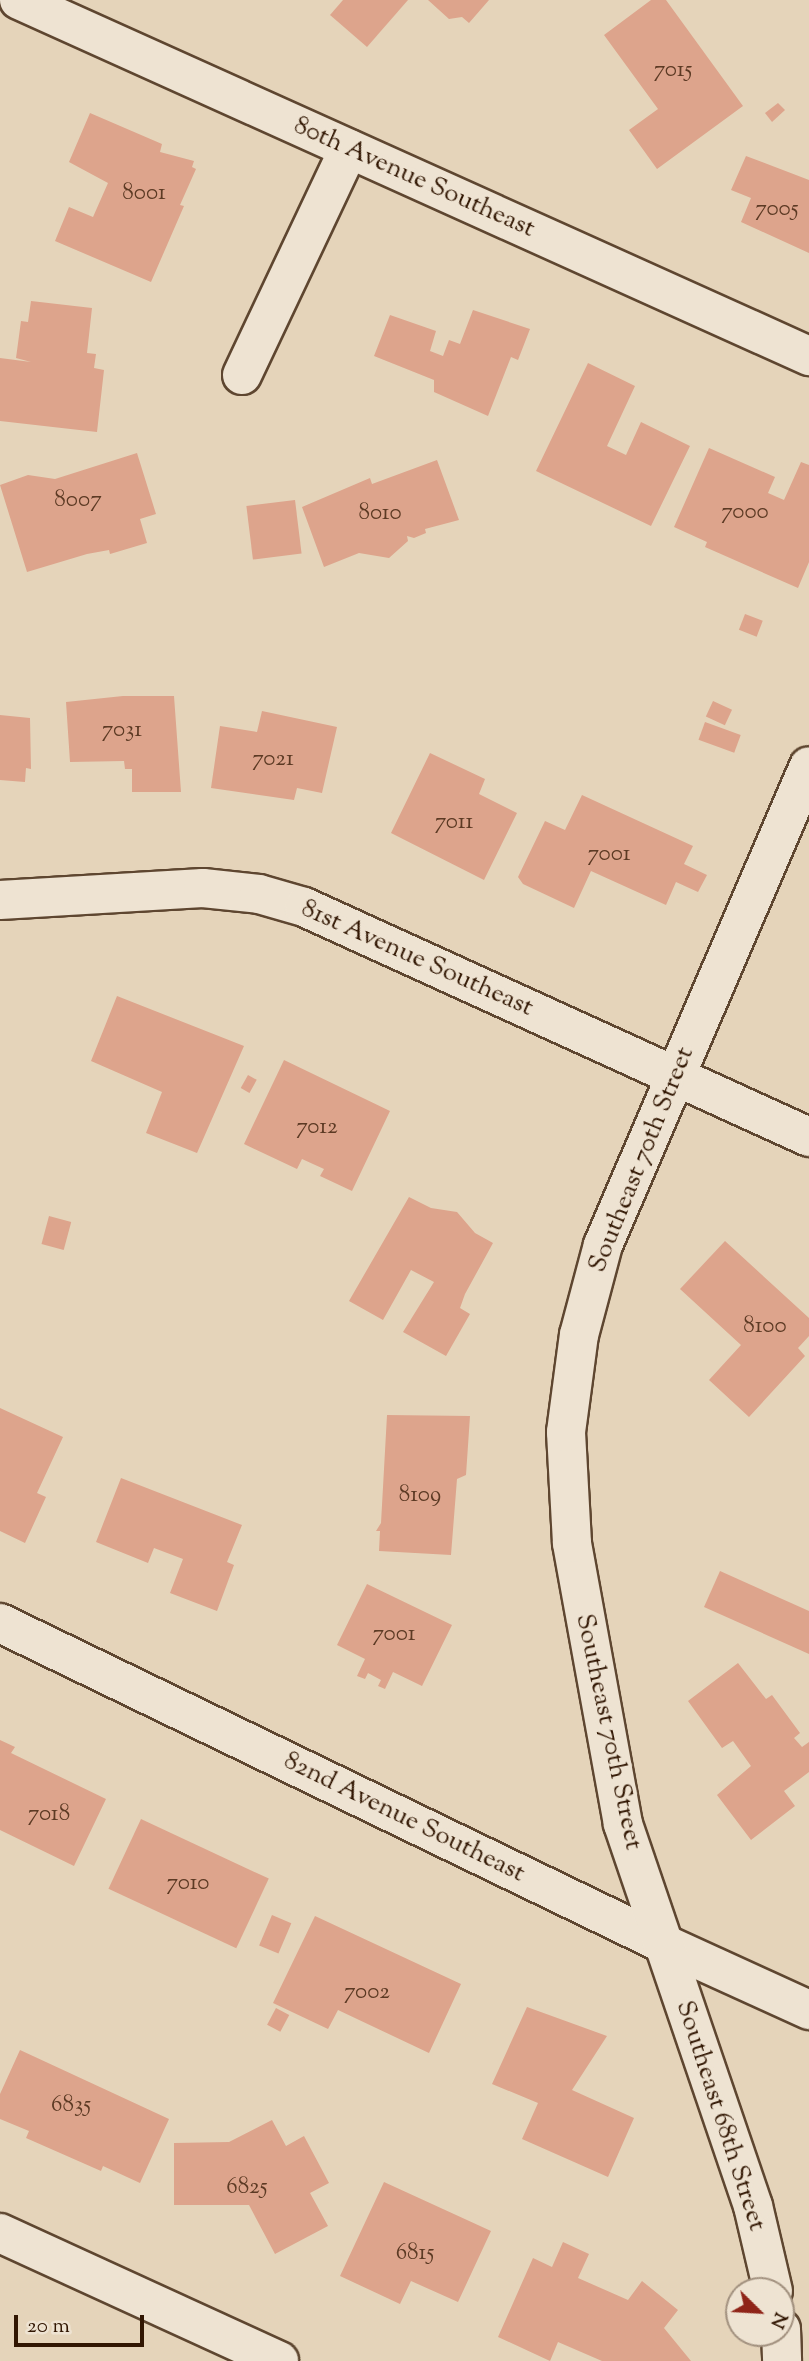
<!DOCTYPE html>
<html>
<head>
<meta charset="utf-8">
<style>
	body { margin:0 }
	#map { position:relative; width:809px; height:2361px; overflow:hidden; background:#e5d4ba; font-family:"Sorts Mill Goudy",serif }
	div>[style] { position:absolute }
	.building>* { inset:0; background:#dda48c; transform-origin:0 0 }
	.roads { filter:drop-shadow(2px 0 #5e4630) drop-shadow(-2px 0 #5e4630) drop-shadow(0 2px #5e4630) drop-shadow(0 -2px #5e4630) }
	.minor>* { height:38px; margin:-19px; padding:0 19px; transform-origin:19px; border-radius:19px; background:#eee3d2 }
	span { translate:-50% -50%; white-space:nowrap; text-align:center; line-height:1.15; -webkit-text-stroke:7px #eee3d2; paint-order:stroke }
	.number-label { font-size:23px; color:#5c3a24 }
	.number-label span { -webkit-text-stroke-width:0 }
	.street-label { font-size:26px; color:#311602 }
	.north { position:absolute; left:725px; top:2277px; width:70px; height:70px; box-sizing:border-box; background:#eee3d2; border:2px solid #a2917f; border-radius:50%; rotate:114deg; font-size:19px; font-weight:700; line-height:28px; text-align:center; color:#311602 }
	.north::after { content:''; display:block; margin:auto; width:24px; height:32px; background:#8f2418; clip-path:polygon(50% 0,100% 100%,50% 72%,0 100%) }
	.scale { position:absolute; left:14px; top:2315px; width:130px; height:32px; box-sizing:border-box; border:4px solid #311602; border-top:0; padding-left:9px; font-size:21px; line-height:24px; white-space:nowrap; color:#311602; -webkit-text-stroke:5px #eee3d2; paint-order:stroke }
</style>
</head>
<body>
<div id="map">
	<div class="building">
		<div style="clip-path:polygon(343px 0,408px 0,367px 47px,330px 15px)"></div>
		<div style="clip-path:polygon(428px 0,489px 0,469px 23px,462px 17px,449px 19px)"></div>
		<div style="clip-path:polygon(651px 0,666px 0,743px 106px,657px 169px,629px 130px,658px 109px,604px 35px)"></div>
		<div style="clip-path:polygon(778px 103px,785px 110px,772px 122px,765px 113px)"></div>
		<div style="clip-path:polygon(90px 113px,162px 144px,160px 152px,194px 161px,192px 167px,196px 169px,180px 205px,184px 206px,151px 282px,55px 241px,69px 207px,93px 217px,108px 183px,69px 162px)"></div>
		<div style="clip-path:polygon(746px 156px,809px 180px,809px 253px,741px 222px,751px 198px,731px 190px)"></div>
		<div style="clip-path:polygon(31px 301px,92px 308px,87px 353px,96px 354px,94px 368px,104px 370px,97px 432px,0 421px,0 358px,31px 362px,16px 358px,21px 321px,28px 322px)"></div>
		<div style="clip-path:polygon(473px 310px,530px 329px,518px 360px,511px 357px,488px 416px,434px 392px,434px 380px,374px 356px,390px 315px,436px 331px,430px 351px,443px 356px,449px 340px,460px 344px)"></div>
		<div style="clip-path:polygon(588px 363px,635px 386px,607px 446px,626px 455px,641px 422px,690px 446px,651px 526px,536px 471px)"></div>
		<div style="clip-path:polygon(709px 448px,775px 477px,768px 493px,784px 500px,801px 462px,809px 465px,809px 562px,798px 588px,705px 547px,707px 542px,674px 527px)"></div>
		<div style="clip-path:polygon(137px 453px,156px 514px,140px 519px,147px 543px,110px 554px,109px 550px,87px 554px,27px 572px,0 485px,28px 475px,55px 479px)"></div>
		<div style="clip-path:polygon(437px 460px,459px 520px,425px 529px,426px 533px,414px 538px,407px 536px,408px 541px,389px 558px,359px 553px,324px 567px,302px 507px,370px 478px,372px 484px)"></div>
		<div style="left:295px;top:500px;width:54px;height:49px;rotate:83deg"></div>
		<div style="left:745px;top:614px;width:19px;height:17px;rotate:21deg"></div>
		<div style="clip-path:polygon(123px 696px,174px 696px,181px 792px,132px 792px,132px 769px,125px 769px,124px 761px,70px 762px,66px 702px)"></div>
		<div style="left:713px;top:701px;width:21px;height:17px;rotate:25deg"></div>
		<div style="clip-path:polygon(262px 711px,337px 727px,322px 793px,297px 788px,294px 800px,211px 788px,220px 726px,257px 732px)"></div>
		<div style="clip-path:polygon(0 715px,30px 718px,31px 769px,26px 768px,25px 782px,0 780px)"></div>
		<div style="left:705px;top:722px;width:38px;height:19px;rotate:20deg"></div>
		<div style="clip-path:polygon(430px 753px,485px 779px,479px 794px,517px 813px,484px 880px,391px 833px)"></div>
		<div style="clip-path:polygon(582px 795px,693px 846px,684px 864px,707px 875px,698px 892px,676px 882px,666px 905px,591px 871px,574px 908px,523px 884px,518px 877px,545px 821px,565px 830px)"></div>
		<div style="clip-path:polygon(117px 996px,244px 1046px,197px 1153px,146px 1133px,162px 1092px,91px 1061px)"></div>
		<div style="clip-path:polygon(284px 1060px,390px 1111px,352px 1191px,320px 1176px,324px 1169px,302px 1159px,297px 1169px,244px 1144px)"></div>
		<div style="left:248px;top:1075px;width:10px;height:15px;rotate:29deg"></div>
		<div style="clip-path:polygon(409px 1197px,431px 1208px,457px 1212px,475px 1233px,493px 1243px,465px 1294px,460px 1308px,470px 1314px,446px 1356px,403px 1332px,434px 1282px,411px 1270px,383px 1320px,349px 1301px)"></div>
		<div style="left:49px;top:1216px;width:23px;height:29px;rotate:15deg"></div>
		<div style="clip-path:polygon(725px 1241px,809px 1318px,809px 1336px,798px 1348px,805px 1356px,749px 1417px,709px 1380px,741px 1345px,680px 1289px)"></div>
		<div style="clip-path:polygon(0 1408px,63px 1437px,37px 1493px,46px 1497px,25px 1543px,0 1531px)"></div>
		<div style="clip-path:polygon(387px 1415px,470px 1416px,466px 1475px,457px 1479px,451px 1555px,379px 1551px,380px 1531px,376px 1531px,381px 1523px)"></div>
		<div style="clip-path:polygon(121px 1478px,242px 1525px,227px 1562px,234px 1565px,217px 1611px,170px 1593px,183px 1559px,154px 1548px,148px 1563px,96px 1542px)"></div>
		<div style="clip-path:polygon(720px 1571px,809px 1611px,809px 1654px,704px 1607px)"></div>
		<div style="clip-path:polygon(367px 1584px,452px 1625px,422px 1686px,393px 1672px,385px 1689px,378px 1686px,381px 1680px,368px 1673px,365px 1679px,357px 1676px,365px 1659px,337px 1645px)"></div>
		<div style="clip-path:polygon(738px 1663px,766px 1699px,772px 1695px,800px 1733px,794px 1738px,802px 1747px,809px 1742px,809px 1772px,784px 1791px,795px 1806px,751px 1840px,717px 1795px,751px 1766px,733px 1741px,722px 1748px,688px 1701px)"></div>
		<div style="clip-path:polygon(0 1740px,15px 1747px,11px 1753px,106px 1799px,74px 1866px,0 1830px)"></div>
		<div style="left:141px;top:1819px;width:141px;height:77px;rotate:25deg"></div>
		<div style="left:272px;top:1915px;width:21px;height:33px;rotate:23deg"></div>
		<div style="clip-path:polygon(315px 1916px,461px 1984px,429px 2053px,338px 2010px,328px 2029px,273px 2003px)"></div>
		<div style="clip-path:polygon(527px 2007px,607px 2036px,572px 2090px,634px 2118px,608px 2177px,522px 2139px,538px 2103px,492px 2084px)"></div>
		<div style="left:276px;top:2008px;width:15px;height:19px;rotate:28deg"></div>
		<div style="clip-path:polygon(20px 2050px,169px 2119px,140px 2183px,103px 2166px,101px 2171px,26px 2138px,29px 2131px,0 2119px,0 2094px)"></div>
		<div style="clip-path:polygon(272px 2120px,286px 2146px,304px 2136px,329px 2183px,310px 2193px,328px 2226px,275px 2254px,249px 2205px,174px 2205px,174px 2143px,229px 2142px)"></div>
		<div style="clip-path:polygon(384px 2182px,491px 2231px,458px 2302px,411px 2281px,400px 2304px,340px 2276px)"></div>
		<div style="clip-path:polygon(563px 2242px,589px 2254px,578px 2278px,628px 2300px,642px 2281px,678px 2310px,664px 2328px,691px 2361px,602px 2361px,558px 2342px,550px 2361px,498px 2337px,533px 2258px,552px 2267px)"></div>
	</div>
	<div class="roads">
		<div class="minor">
			<div style="left:19px;top:0;width:867px;rotate:24.26deg"></div>
			<div style="left:242px;top:375px;width:250px;rotate:-64.7deg"></div>
			<div style="left:0;top:900px;width:203px;rotate:-3.4deg"></div>
			<div style="left:203px;top:888px;width:56px;rotate:6.1deg"></div>
			<div style="left:259px;top:894px;width:47px;rotate:16.1deg"></div>
			<div style="left:304px;top:907px;width:555px;rotate:24.49deg"></div>
			<div style="left:0;top:1623px;width:735px;rotate:25.8deg"></div>
			<div style="left:662px;top:1943px;width:162px;rotate:24.5deg"></div>
			<div style="left:0;top:2233px;width:307px;rotate:24.6deg"></div>
			<div style="left:773px;top:2291px;width:87px;rotate:-103.2deg"></div>
			<div style="left:753px;top:2206px;width:404px;rotate:-108.8deg"></div>
			<div style="left:623px;top:1824px;width:286px;rotate:-100.3deg"></div>
			<div style="left:572px;top:1543px;width:111px;rotate:-93.1deg"></div>
			<div style="left:566px;top:1432px;width:98px;rotate:-82.4deg"></div>
			<div style="left:579px;top:1335px;width:93px;rotate:-75.1deg"></div>
			<div style="left:603px;top:1245px;width:521px;rotate:-66.73deg"></div>
			<div style="left:781px;top:2329px;width:32px;rotate:88deg"></div>
		</div>
	</div>
	<div class="number-label">
		<span style="left:673px;top:71px">7015</span>
		<span style="left:144px;top:194px">8001</span>
		<span style="left:777px;top:210px">7005</span>
		<span style="left:78px;top:501px">8007</span>
		<span style="left:745px;top:513px">7000</span>
		<span style="left:380px;top:514px">8010</span>
		<span style="left:122px;top:731px">7031</span>
		<span style="left:273px;top:760px">7021</span>
		<span style="left:454px;top:823px">7011</span>
		<span style="left:609px;top:855px">7001</span>
		<span style="left:317px;top:1128px">7012</span>
		<span style="left:765px;top:1327px">8100</span>
		<span style="left:420px;top:1496px">8109</span>
		<span style="left:394px;top:1635px">7001</span>
		<span style="left:49px;top:1815px">7018</span>
		<span style="left:188px;top:1884px">7010</span>
		<span style="left:367px;top:1993px">7002</span>
		<span style="left:71px;top:2106px">6835</span>
		<span style="left:247px;top:2188px">6825</span>
		<span style="left:415px;top:2254px">6815</span>
	</div>
	<div class="street-label">
		<span style="left:414px;top:178px;rotate:24deg">80th Avenue Southeast</span>
		<span style="left:417px;top:959px;rotate:24deg">81st Avenue Southeast</span>
		<span style="left:642px;top:1160px;rotate:-68deg">Southeast 70th Street</span>
		<span style="left:608px;top:1732px;rotate:78deg">Southeast 70th Street</span>
		<span style="left:404px;top:1818px;rotate:26deg">82nd Avenue Southeast</span>
		<span style="left:720px;top:2116px;rotate:72deg">Southeast 68th Street</span>
	</div>
	<div class="north">N</div>
	<div class="scale">20 m</div>
</div>
</body>
</html>
